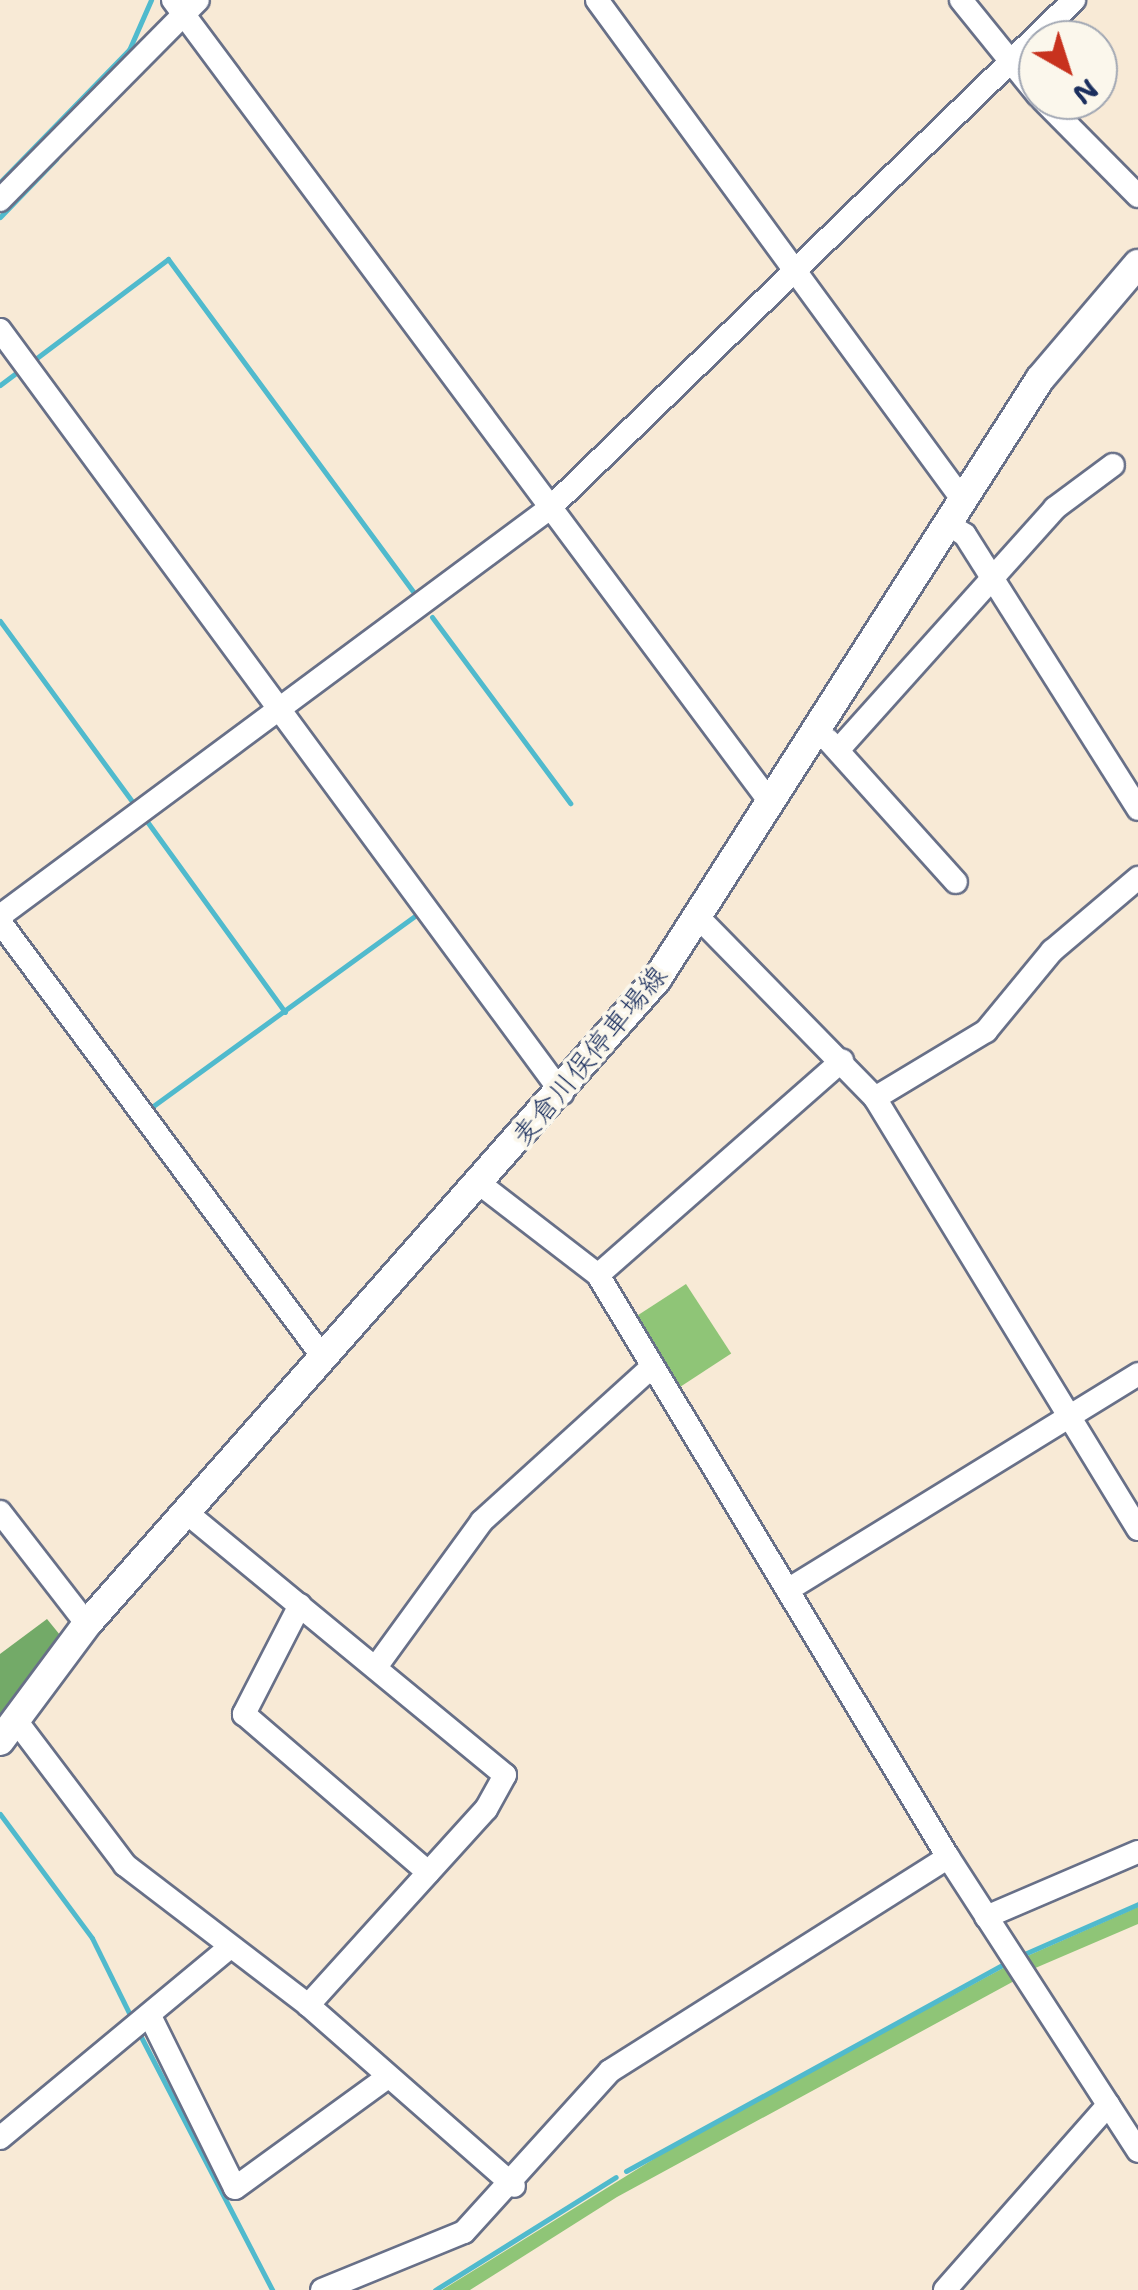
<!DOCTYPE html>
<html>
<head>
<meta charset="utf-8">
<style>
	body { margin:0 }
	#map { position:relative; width:1138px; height:2290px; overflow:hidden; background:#f8ead6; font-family:"Shantell Sans","Klee One",sans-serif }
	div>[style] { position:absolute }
	.green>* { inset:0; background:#8fc577; transform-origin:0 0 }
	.forest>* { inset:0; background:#73aa68 }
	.stream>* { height:5px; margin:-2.5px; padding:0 2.5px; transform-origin:2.5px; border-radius:2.5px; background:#50bacd }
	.roads { filter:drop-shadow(2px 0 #687088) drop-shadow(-2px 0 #687088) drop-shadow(0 2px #687088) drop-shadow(0 -2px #687088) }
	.minor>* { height:22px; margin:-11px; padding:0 11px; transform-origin:11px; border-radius:11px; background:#fff }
	.major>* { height:28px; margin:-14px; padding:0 14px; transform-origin:14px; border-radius:14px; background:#fff }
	span { translate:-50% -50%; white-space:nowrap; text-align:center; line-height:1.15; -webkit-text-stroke:8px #fbf7ec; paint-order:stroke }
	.street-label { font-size:28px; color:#1b2f5e }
	.north { position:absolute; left:1018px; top:20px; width:100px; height:100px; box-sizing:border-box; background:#fbf7ec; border:2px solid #a1a7b3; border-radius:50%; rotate:141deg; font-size:28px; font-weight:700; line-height:40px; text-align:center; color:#1b2f5e }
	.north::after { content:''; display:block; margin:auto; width:35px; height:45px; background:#c8321e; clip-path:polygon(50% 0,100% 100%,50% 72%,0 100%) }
</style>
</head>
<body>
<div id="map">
	<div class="green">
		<div style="left:686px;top:1284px;width:83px;height:62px;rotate:57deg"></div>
		<div style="clip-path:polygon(1138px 1907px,1138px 1924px,1033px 1969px,1025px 1957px)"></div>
		<div style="clip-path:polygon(1007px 1966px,1016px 1980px,617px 2197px,470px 2290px,442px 2290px,686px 2139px)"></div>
	</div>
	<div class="forest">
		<div style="clip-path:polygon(47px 1619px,60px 1635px,0 1714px,0 1654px)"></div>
	</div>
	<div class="stream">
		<div style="left:0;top:182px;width:185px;rotate:-45.7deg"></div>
		<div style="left:129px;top:50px;width:55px;rotate:-66.3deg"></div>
		<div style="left:0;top:217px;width:81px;rotate:-46deg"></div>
		<div style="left:34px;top:360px;width:168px;rotate:-37deg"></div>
		<div style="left:168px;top:259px;width:413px;rotate:53.6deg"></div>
		<div style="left:0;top:385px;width:25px;rotate:-37deg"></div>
		<div style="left:432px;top:617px;width:232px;rotate:53.4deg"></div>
		<div style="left:0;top:621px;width:230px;rotate:53.8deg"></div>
		<div style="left:146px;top:820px;width:237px;rotate:54.1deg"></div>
		<div style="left:149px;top:1109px;width:334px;rotate:-36deg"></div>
		<div style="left:0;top:1814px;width:154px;rotate:53.4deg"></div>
		<div style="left:92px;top:1938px;width:93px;rotate:63.7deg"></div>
		<div style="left:1022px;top:1955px;width:127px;rotate:-23.7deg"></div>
		<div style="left:138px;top:2031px;width:292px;rotate:62.6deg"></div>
		<div style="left:626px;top:2171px;width:433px;rotate:-28.7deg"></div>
		<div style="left:435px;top:2290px;width:213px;rotate:-32deg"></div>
	</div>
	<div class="roads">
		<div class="minor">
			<div style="left:173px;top:0;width:1000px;rotate:53.34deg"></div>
			<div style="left:597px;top:0;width:618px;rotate:53.82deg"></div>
			<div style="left:961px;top:0;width:122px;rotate:51deg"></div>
			<div style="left:1043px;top:100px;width:135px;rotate:45.3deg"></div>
			<div style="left:0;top:200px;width:281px;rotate:-45.3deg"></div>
			<div style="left:0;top:330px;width:948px;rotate:53.63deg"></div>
			<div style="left:946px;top:523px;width:22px;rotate:32deg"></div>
			<div style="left:965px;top:535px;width:324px;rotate:57.7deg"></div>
			<div style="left:828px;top:740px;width:191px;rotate:48deg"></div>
			<div style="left:840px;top:748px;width:322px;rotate:-48.1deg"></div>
			<div style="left:1055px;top:508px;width:72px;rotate:-36.6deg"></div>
			<div style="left:0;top:916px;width:685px;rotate:-36.57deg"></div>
			<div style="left:550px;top:508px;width:730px;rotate:-44.11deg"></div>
			<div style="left:697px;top:916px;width:255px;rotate:45.6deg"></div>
			<div style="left:875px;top:1098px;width:505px;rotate:58.61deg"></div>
			<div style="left:0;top:922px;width:542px;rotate:53.41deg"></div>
			<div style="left:875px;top:1098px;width:130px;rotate:-31.1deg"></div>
			<div style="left:986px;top:1031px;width:104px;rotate:-50.5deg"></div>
			<div style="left:1052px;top:951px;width:113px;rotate:-40.3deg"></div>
			<div style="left:480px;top:1184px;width:149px;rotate:37.6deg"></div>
			<div style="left:598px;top:1275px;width:679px;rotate:58.98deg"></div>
			<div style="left:948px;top:1857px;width:350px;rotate:57.1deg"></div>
			<div style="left:598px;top:1275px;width:325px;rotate:-41.3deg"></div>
			<div style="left:0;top:1512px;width:142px;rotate:52.2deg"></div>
			<div style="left:187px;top:1513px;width:412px;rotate:39.5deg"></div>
			<div style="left:505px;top:1775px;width:39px;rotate:119deg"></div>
			<div style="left:486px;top:1809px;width:265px;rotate:132.2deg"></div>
			<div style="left:789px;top:1589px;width:410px;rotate:-31.6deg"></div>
			<div style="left:300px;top:1605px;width:123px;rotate:117.2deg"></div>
			<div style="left:244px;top:1714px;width:243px;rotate:40.7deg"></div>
			<div style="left:376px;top:1667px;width:180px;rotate:-54deg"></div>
			<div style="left:482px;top:1521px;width:228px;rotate:-42.2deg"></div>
			<div style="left:14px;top:1718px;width:184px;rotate:52.9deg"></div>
			<div style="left:125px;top:1865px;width:230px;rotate:37.4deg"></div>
			<div style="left:308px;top:2005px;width:274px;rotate:41.3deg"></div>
			<div style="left:986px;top:1917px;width:165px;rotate:-23.2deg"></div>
			<div style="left:152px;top:2020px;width:187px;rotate:63.7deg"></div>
			<div style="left:235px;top:2188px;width:189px;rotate:-36deg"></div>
			<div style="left:0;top:2138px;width:298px;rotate:-39.7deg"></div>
			<div style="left:322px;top:2290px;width:153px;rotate:-22.2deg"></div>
			<div style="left:464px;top:2232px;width:217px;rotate:-47.8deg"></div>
			<div style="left:610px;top:2071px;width:400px;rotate:-32.3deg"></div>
			<div style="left:945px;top:2290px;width:247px;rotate:-48.6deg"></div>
		</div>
		<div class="major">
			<div style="left:0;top:1741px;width:146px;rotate:-53.4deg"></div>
			<div style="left:87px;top:1624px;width:861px;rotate:-48.53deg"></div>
			<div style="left:657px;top:979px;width:712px;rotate:-57.45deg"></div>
			<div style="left:1040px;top:379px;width:151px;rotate:-49.6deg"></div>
		</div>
	</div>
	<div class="street-label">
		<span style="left:589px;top:1055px;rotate:-50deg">麦倉川俣停車場線</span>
	</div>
	<div class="north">N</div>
</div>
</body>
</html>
